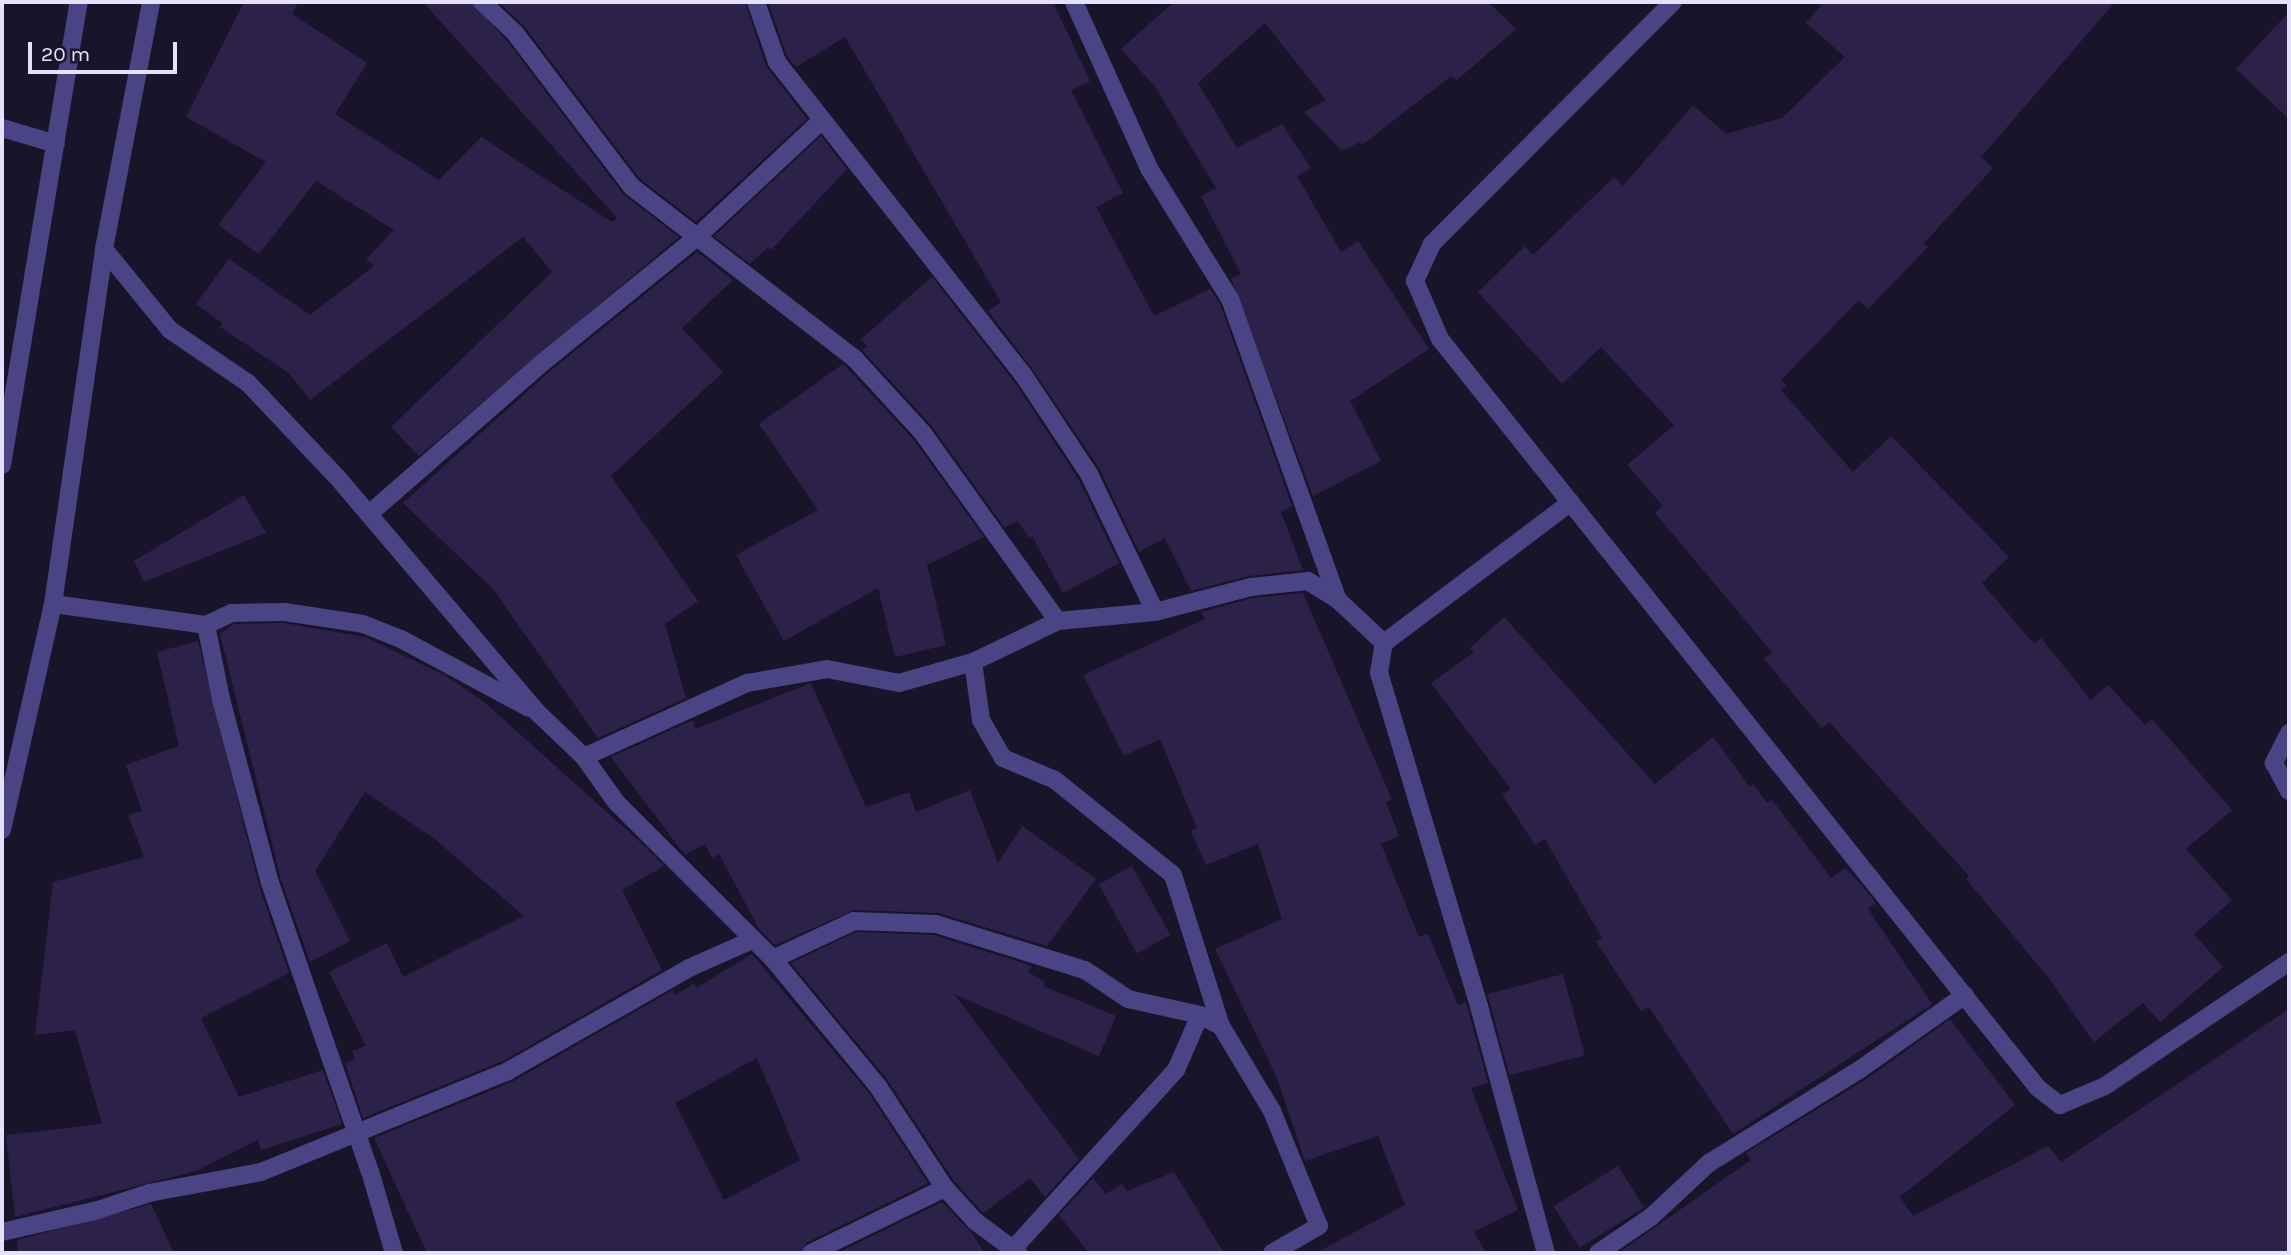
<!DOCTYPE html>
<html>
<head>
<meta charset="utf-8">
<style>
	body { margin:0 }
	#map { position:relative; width:2291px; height:1255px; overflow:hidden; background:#19142a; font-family:Karla,sans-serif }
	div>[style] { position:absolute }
	.building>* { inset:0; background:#2c2249; transform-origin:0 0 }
	.minor>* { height:18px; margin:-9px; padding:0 9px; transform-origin:9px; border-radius:9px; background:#4a4484 }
	.tertiary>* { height:18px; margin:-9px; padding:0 9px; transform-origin:9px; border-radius:9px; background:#4a4484 }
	span { translate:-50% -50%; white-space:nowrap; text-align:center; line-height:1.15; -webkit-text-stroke:5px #19142a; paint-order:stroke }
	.frame { position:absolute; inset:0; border:4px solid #e5e0fc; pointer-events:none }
	.scale { position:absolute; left:28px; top:42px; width:149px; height:32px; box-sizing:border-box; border:4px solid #e5e0fc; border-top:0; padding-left:9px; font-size:21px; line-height:24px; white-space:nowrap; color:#e5e0fc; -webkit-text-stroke:5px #19142a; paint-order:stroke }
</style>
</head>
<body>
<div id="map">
	<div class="building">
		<div style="clip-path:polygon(244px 2px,298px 2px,292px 14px,367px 63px,335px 114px,439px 180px,481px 137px,612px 222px,617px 218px,423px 2px,471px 2px,507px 41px,623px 194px,679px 237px,419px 456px,391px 427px,552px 272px,523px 237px,310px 400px,289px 373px,220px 327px,222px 323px,196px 304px,229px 259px,310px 315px,374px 266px,366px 259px,394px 230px,316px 181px,259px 254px,218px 225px,266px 162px,186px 117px)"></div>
		<div style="clip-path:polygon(498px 2px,745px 2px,766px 66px,807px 119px,696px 222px,640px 179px,524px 26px)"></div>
		<div style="clip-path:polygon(768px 2px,1053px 2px,1090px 81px,1071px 90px,1123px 193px,1096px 207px,1154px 316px,1210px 289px,1220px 304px,1292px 506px,1281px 512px,1303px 570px,1248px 576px,1191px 591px,1165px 538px,1139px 552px,1099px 468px,1033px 370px,988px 311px,1001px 302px,845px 37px,796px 67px,787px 56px)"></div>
		<div style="clip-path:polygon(1174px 2px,1488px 2px,1516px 29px,1457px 80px,1451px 76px,1362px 145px,1359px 142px,1342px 151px,1304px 112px,1326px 100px,1265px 23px,1198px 83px,1237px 148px,1282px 124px,1311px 168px,1297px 176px,1341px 252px,1358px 241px,1429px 349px,1350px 401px,1381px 461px,1313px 496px,1231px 279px,1241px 274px,1201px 196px,1216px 188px,1156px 88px,1121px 49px)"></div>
		<div style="clip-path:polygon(1824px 2px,2115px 2px,1981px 157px,1993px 168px,1924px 243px,1928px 247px,1868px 309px,1859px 300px,1781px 380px,1786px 385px,1781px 390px,1853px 472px,1891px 436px,2009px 557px,1982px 583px,2034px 644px,2041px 638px,2091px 700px,2108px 685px,2145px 725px,2152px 719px,2232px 810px,2186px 849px,2232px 900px,2194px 934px,2223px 967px,2160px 1022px,2143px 1003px,2094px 1042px,2048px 977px,1966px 879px,1969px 876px,1829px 722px,1822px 728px,1764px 659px,1772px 652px,1655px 513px,1663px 506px,1627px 465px,1674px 425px,1601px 347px,1562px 384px,1478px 292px,1525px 246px,1533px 255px,1614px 177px,1623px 186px,1693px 105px,1726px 134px,1782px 118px,1845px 57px,1806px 23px)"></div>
		<div style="clip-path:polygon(2289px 12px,2289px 119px,2236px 69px)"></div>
		<div style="clip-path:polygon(821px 136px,847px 169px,771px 250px,768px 247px,750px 264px,714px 236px)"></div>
		<div style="clip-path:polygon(697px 252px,733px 280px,682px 328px,723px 372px,611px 476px,698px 601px,665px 624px,686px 698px,598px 738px,493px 589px,403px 503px,549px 372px)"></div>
		<div style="clip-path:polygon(932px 277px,1015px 383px,1079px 480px,1119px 563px,1063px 593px,1032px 536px,1029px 538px,1018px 521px,1004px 527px,931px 425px,862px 350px,868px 347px,861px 339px)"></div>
		<div style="clip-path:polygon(843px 364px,913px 439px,984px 537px,927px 565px,946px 645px,895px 657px,878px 588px,784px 641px,736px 555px,818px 510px,759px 424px)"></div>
		<div style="clip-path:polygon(244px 495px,266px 533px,144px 582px,134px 561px)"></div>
		<div style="clip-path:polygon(1303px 593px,1392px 800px,1386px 802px,1399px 836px,1381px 844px,1419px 937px,1428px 934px,1458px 1005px,1466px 1002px,1468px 1009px,1488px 1083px,1471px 1088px,1518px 1210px,1474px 1232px,1486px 1253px,1316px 1253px,1405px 1205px,1378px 1136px,1305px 1161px,1277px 1078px,1215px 949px,1282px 919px,1258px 844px,1206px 865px,1191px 831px,1197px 828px,1160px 739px,1124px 756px,1083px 675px,1205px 619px,1201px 612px,1253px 598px)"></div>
		<div style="clip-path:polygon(1504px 617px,1655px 784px,1713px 737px,1750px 787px,1753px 784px,1767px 803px,1772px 800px,1831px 878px,1845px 868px,1860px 883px,1876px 903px,1868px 909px,1932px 1004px,1733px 1134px,1649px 1007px,1641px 1011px,1596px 941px,1602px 938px,1545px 839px,1535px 845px,1502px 794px,1511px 789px,1431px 683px,1474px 652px,1470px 648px)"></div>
		<div style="clip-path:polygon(284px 623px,365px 637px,446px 676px,484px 702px,639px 841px,664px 866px,622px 890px,662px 970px,503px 1061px,363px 1118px,345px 1063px,355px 1060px,352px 1051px,366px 1046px,329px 972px,387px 943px,403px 977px,524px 916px,435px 839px,365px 792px,315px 871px,350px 941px,310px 962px,281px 880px,220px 634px,234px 624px)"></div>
		<div style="clip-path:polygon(198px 641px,259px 886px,289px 973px,201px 1018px,239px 1097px,323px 1070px,342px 1124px,261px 1150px,258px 1140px,196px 1171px,15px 1217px,6px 1135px,102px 1124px,75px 1030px,35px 1035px,53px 882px,144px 857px,128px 815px,142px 811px,126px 765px,179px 746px,157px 652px)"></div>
		<div style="clip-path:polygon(811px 683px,866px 807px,909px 792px,916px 812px,970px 790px,998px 863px,1022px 826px,1096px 879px,1047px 946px,939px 913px,854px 910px,775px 945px,759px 929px,719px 854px,712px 858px,705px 844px,685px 855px,611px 757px,693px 720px,695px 729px)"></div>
		<div style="left:1132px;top:866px;width:79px;height:38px;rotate:61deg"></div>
		<div style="clip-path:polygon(856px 932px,934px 935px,1032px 966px,1028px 972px,1045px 982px,1043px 986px,1116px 1016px,1099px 1056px,954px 994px,1079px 1159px,1045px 1197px,1030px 1178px,983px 1213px,954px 1181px,886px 1078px,791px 963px)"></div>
		<div style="clip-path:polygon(evenodd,752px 954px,868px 1092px,928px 1183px,806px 1243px,800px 1253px,427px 1253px,374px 1138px,512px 1082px,673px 990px,675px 995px,694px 984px,696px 988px,752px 954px,757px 1058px,800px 1160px,724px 1200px,675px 1103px,757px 1058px)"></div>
		<div style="left:1563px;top:974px;width:84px;height:78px;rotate:75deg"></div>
		<div style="clip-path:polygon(2289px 1009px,2289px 1253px,1618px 1253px,1751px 1160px,1746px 1153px,1868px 1078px,1950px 1019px,2015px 1105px,1900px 1197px,1913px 1216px,2048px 1146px,2061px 1162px)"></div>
		<div style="left:1618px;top:1166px;width:49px;height:76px;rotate:58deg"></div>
		<div style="clip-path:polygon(1174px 1172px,1224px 1253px,1089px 1253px,1059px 1215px,1093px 1178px,1106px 1194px,1122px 1184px,1127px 1191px)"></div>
		<div style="clip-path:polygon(942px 1202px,972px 1233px,984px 1253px,837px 1253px)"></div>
		<div style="clip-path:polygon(151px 1204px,174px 1253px,18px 1253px,17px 1240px)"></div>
	</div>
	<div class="minor">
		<div style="left:482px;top:2px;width:45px;rotate:43.2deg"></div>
		<div style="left:515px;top:33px;width:193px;rotate:52.8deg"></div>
		<div style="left:632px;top:187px;width:282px;rotate:37.6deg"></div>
		<div style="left:855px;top:359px;width:99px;rotate:47.5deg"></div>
		<div style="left:922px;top:432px;width:233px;rotate:54.3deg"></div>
		<div style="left:756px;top:2px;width:64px;rotate:70.7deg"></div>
		<div style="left:777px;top:62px;width:400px;rotate:51.8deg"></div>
		<div style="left:1024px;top:376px;width:118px;rotate:56.4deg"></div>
		<div style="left:1089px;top:474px;width:153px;rotate:64.4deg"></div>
		<div style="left:1074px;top:2px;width:184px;rotate:65.7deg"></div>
		<div style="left:1150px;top:170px;width:152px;rotate:58.2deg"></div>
		<div style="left:1230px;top:299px;width:320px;rotate:70.3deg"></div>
		<div style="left:1673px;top:2px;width:342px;rotate:134.9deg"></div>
		<div style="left:1432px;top:244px;width:41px;rotate:114.7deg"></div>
		<div style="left:1415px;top:281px;width:63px;rotate:66.7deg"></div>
		<div style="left:1440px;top:339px;width:958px;rotate:51.4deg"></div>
		<div style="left:2038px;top:1088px;width:28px;rotate:38deg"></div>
		<div style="left:2060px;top:1105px;width:49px;rotate:-22.9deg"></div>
		<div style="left:2105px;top:1086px;width:222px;rotate:-34deg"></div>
		<div style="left:2px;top:128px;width:56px;rotate:16.5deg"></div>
		<div style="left:104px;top:249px;width:104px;rotate:50.8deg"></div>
		<div style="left:170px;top:330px;width:94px;rotate:34.2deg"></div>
		<div style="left:248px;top:383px;width:129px;rotate:46.6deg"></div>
		<div style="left:337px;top:477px;width:310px;rotate:49.6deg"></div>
		<div style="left:538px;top:713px;width:64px;rotate:43.7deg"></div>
		<div style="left:584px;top:757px;width:55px;rotate:54.6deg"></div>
		<div style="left:616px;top:802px;width:222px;rotate:45deg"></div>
		<div style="left:773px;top:959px;width:163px;rotate:50.5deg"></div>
		<div style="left:877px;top:1085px;width:123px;rotate:56.6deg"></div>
		<div style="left:945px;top:1188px;width:45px;rotate:47.7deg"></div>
		<div style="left:975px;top:1221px;width:54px;rotate:36.7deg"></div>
		<div style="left:369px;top:514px;width:230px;rotate:-41.1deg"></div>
		<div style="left:542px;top:363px;width:200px;rotate:-39.1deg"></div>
		<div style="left:697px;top:237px;width:171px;rotate:-43.1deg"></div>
		<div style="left:53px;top:604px;width:154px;rotate:7.8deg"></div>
		<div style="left:206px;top:625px;width:29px;rotate:-25deg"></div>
		<div style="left:232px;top:613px;width:53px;rotate:-1.1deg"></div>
		<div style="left:285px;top:612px;width:79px;rotate:8.7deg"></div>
		<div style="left:363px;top:624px;width:41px;rotate:21.5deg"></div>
		<div style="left:401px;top:639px;width:145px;rotate:28.3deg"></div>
		<div style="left:206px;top:625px;width:76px;rotate:78.5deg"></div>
		<div style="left:221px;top:699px;width:190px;rotate:75.1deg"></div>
		<div style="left:270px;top:883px;width:305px;rotate:70.9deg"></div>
		<div style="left:370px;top:1171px;width:85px;rotate:73.7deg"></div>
		<div style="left:973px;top:662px;width:59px;rotate:82.1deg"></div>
		<div style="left:981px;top:720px;width:44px;rotate:59.9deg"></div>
		<div style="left:1003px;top:758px;width:56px;rotate:22.9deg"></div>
		<div style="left:1055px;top:780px;width:151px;rotate:38.8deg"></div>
		<div style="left:1173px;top:875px;width:158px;rotate:72.4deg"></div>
		<div style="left:1221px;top:1026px;width:99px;rotate:59deg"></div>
		<div style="left:1272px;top:1111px;width:124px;rotate:67.8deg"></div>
		<div style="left:1319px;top:1226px;width:54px;rotate:150.1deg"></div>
		<div style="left:2289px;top:733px;width:34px;rotate:117deg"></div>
		<div style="left:2274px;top:763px;width:32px;rotate:62deg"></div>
		<div style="left:584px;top:757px;width:179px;rotate:-24.4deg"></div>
		<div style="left:747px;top:683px;width:81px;rotate:-9.9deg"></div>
		<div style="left:827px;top:669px;width:73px;rotate:11deg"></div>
		<div style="left:899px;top:683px;width:77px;rotate:-15.8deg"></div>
		<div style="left:973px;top:662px;width:94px;rotate:-25.8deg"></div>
		<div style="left:1058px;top:621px;width:97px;rotate:-5.3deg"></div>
		<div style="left:1155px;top:612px;width:99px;rotate:-14.6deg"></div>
		<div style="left:1251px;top:587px;width:57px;rotate:-6deg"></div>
		<div style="left:1308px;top:581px;width:36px;rotate:32deg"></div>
		<div style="left:1338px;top:600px;width:63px;rotate:43.1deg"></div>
		<div style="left:773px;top:959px;width:89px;rotate:-25.1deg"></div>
		<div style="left:854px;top:921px;width:82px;rotate:2.1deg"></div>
		<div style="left:936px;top:924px;width:156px;rotate:17.2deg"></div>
		<div style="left:1085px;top:970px;width:52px;rotate:34deg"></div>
		<div style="left:1128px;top:999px;width:74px;rotate:12.5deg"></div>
		<div style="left:1200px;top:1015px;width:24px;rotate:28deg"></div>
		<div style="left:2px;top:1232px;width:98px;rotate:-12.9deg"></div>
		<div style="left:98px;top:1210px;width:54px;rotate:-18.4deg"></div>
		<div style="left:149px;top:1193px;width:114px;rotate:-10.6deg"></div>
		<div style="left:261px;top:1172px;width:267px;rotate:-22.2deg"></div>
		<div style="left:508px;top:1071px;width:208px;rotate:-29.6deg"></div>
		<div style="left:689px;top:968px;width:67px;rotate:-23.9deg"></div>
		<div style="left:1013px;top:1249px;width:242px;rotate:-47.7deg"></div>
		<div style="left:1176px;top:1070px;width:60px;rotate:-66.4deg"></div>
		<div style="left:811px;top:1253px;width:149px;rotate:-25.9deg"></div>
		<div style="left:1546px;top:1253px;width:256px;rotate:-105.2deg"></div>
		<div style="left:1479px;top:1006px;width:348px;rotate:-106.7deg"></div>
		<div style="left:1379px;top:673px;width:30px;rotate:-81deg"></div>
		<div style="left:1384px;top:643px;width:234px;rotate:-37deg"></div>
		<div style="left:1598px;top:1253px;width:64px;rotate:-34.2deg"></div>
		<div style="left:1651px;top:1217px;width:79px;rotate:-43deg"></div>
		<div style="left:1709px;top:1163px;width:180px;rotate:-31.8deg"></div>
		<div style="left:1862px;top:1068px;width:126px;rotate:-35.3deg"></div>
	</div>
	<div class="tertiary">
		<div style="left:2px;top:465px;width:469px;rotate:-80.6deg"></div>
		<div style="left:2px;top:830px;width:232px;rotate:-77.3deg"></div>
		<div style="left:53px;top:604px;width:359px;rotate:-81.8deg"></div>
		<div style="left:104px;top:249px;width:251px;rotate:-79.2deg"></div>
	</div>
	<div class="frame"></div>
	<div class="scale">20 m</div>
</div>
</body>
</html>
